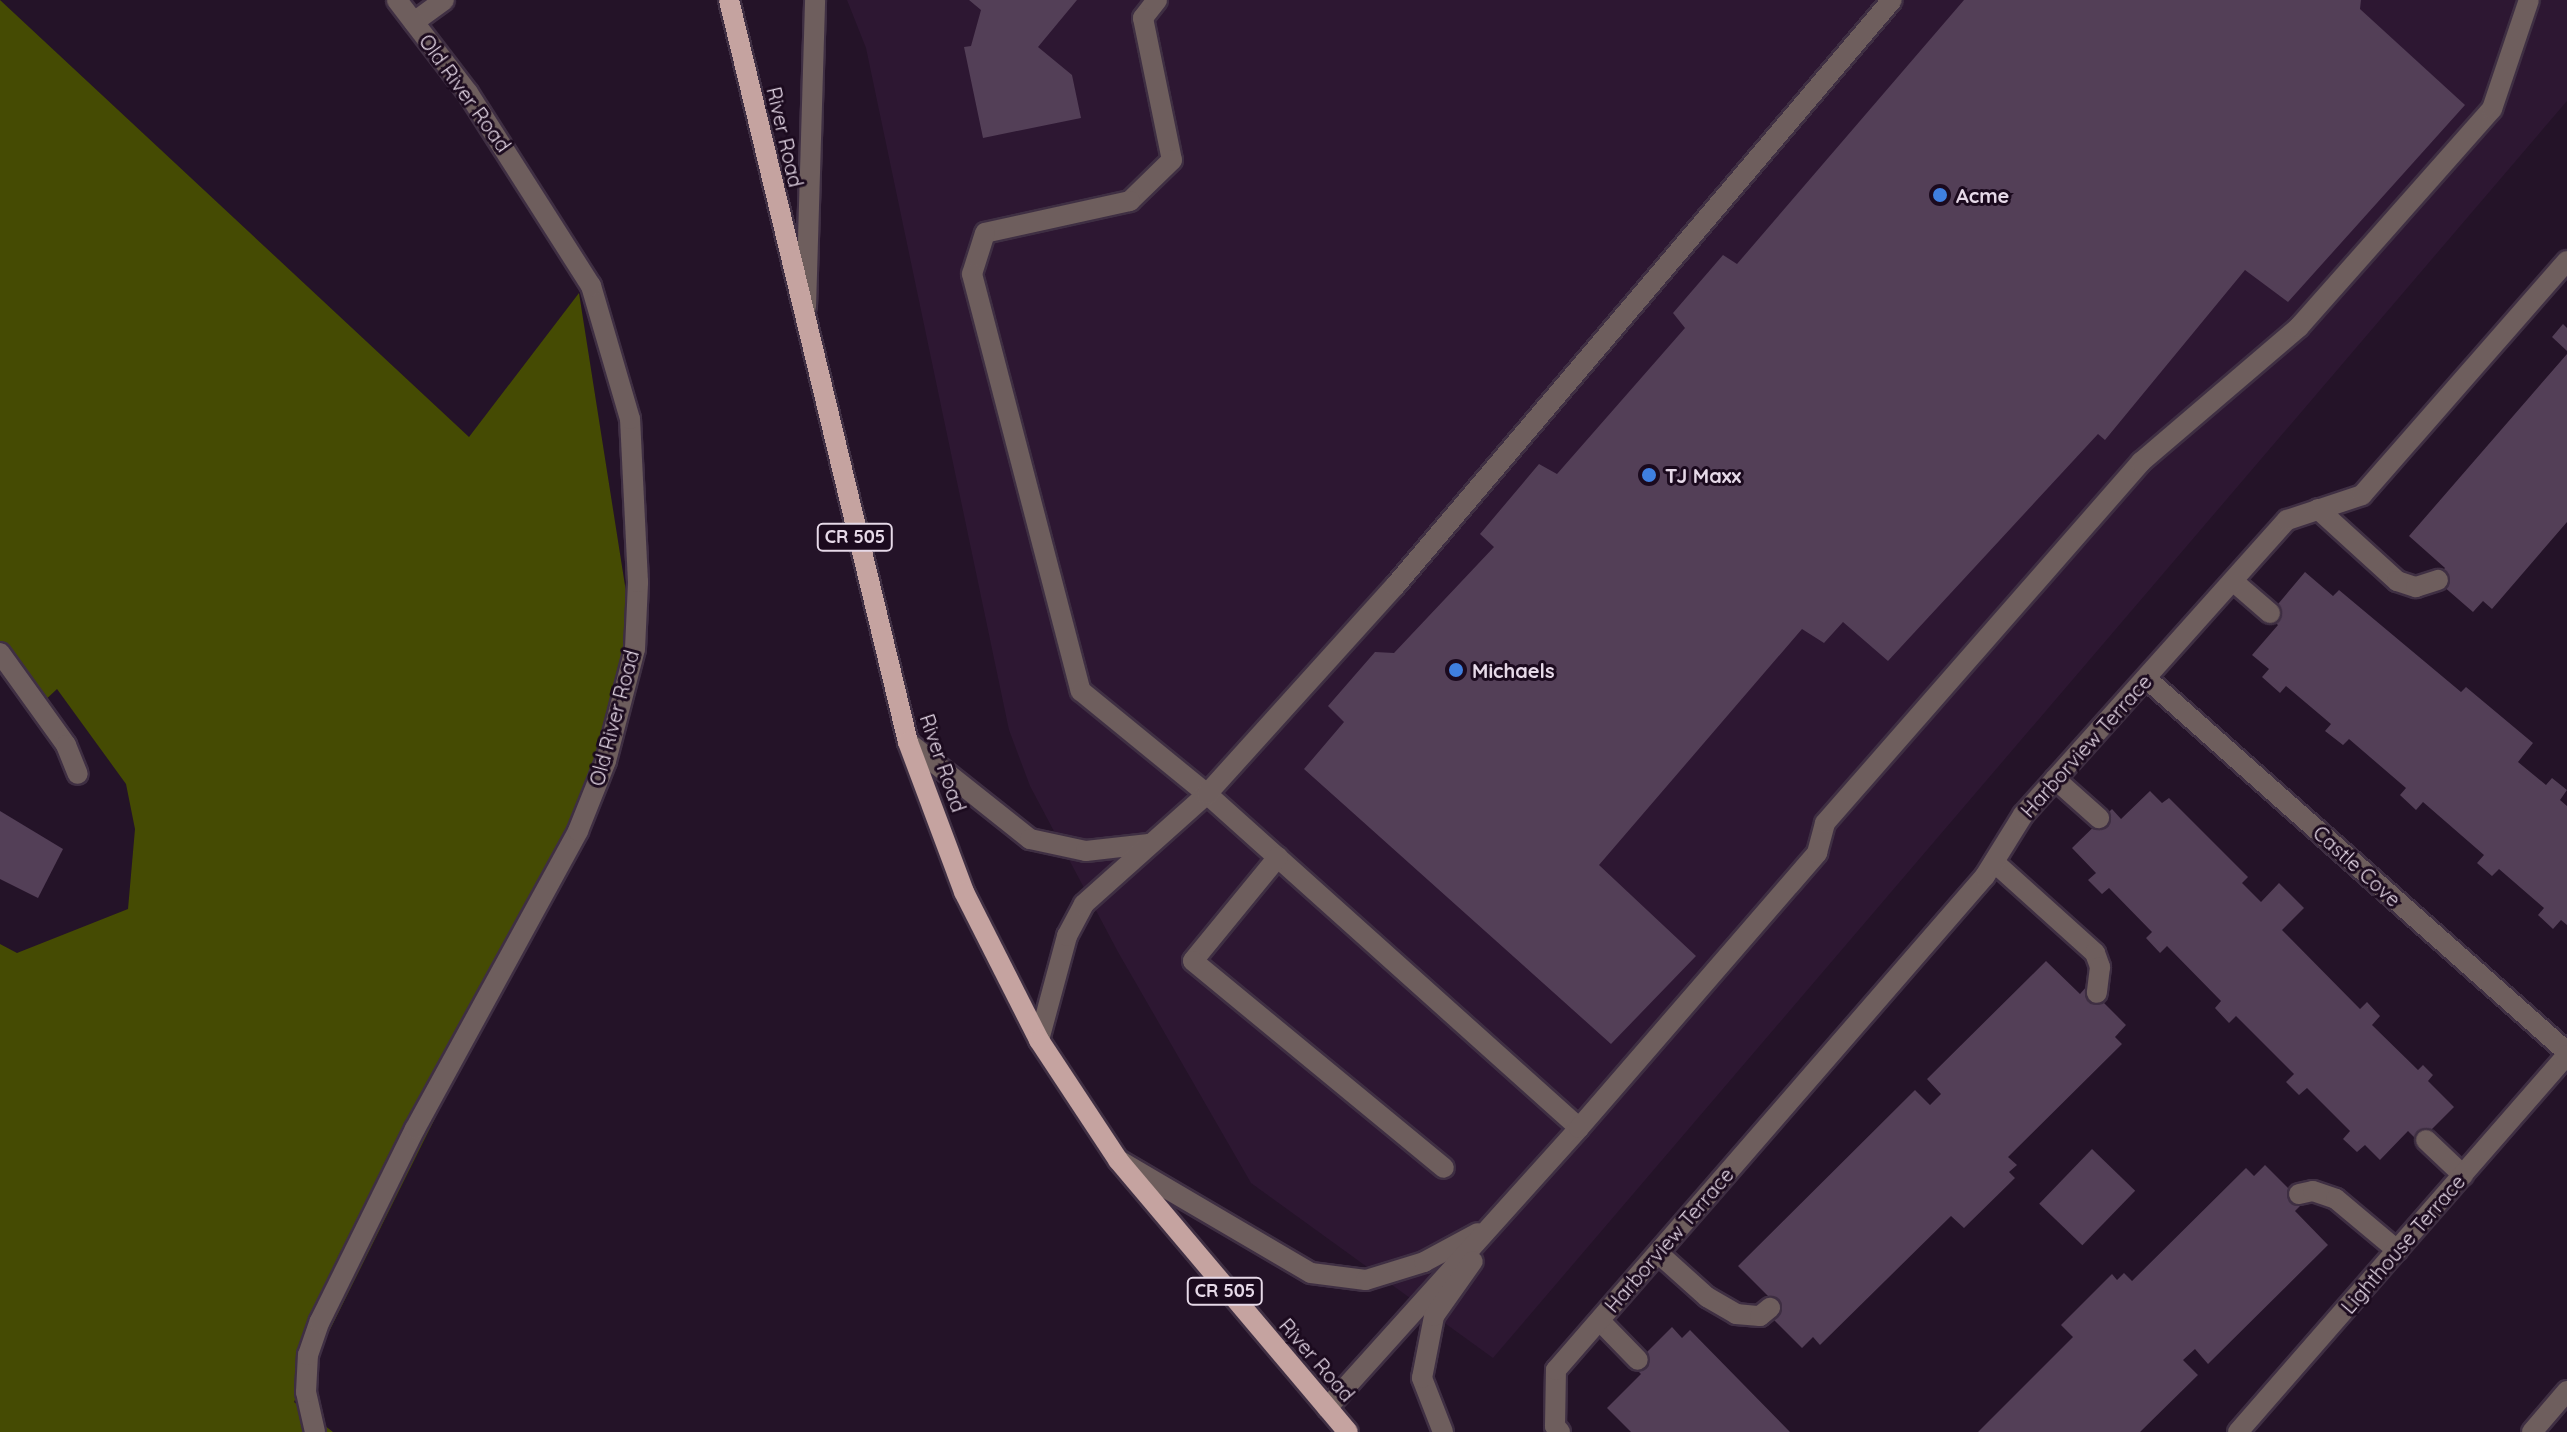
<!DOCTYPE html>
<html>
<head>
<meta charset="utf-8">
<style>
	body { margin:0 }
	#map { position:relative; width:2567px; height:1432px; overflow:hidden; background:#241328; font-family:Quicksand,sans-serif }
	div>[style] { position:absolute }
	.built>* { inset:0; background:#2d1732 }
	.forest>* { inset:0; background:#454b03 }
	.building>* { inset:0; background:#533f57; transform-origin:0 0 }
	.roads { filter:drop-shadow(2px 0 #3f2f43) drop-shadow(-2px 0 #3f2f43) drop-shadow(0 2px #3f2f43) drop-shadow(0 -2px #3f2f43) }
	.service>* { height:20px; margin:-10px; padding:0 10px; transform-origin:10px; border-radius:10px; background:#6e5e5d }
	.minor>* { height:20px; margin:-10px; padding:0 10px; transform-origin:10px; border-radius:10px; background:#6e5e5d }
	.primary>* { height:20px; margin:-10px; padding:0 10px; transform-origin:10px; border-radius:10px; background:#c5a3a0 }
	.dots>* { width:22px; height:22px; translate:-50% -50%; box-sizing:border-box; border:4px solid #1b0a1e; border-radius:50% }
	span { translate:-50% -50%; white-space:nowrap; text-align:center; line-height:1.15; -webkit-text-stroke:6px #1b0a1e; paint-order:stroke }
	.shield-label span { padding:2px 6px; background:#1b0a1e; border:2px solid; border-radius:6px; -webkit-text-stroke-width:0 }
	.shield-label { font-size:18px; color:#e6d9e8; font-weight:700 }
	.street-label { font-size:20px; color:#e6d9e8 }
	.poi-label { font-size:20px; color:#e6d9e8; font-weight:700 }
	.left { translate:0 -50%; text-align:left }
</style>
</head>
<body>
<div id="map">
	<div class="built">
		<div style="clip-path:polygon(847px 0,2567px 0,2567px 101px,1493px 1358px,1251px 1183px,1118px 952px,1030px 786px,1009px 730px,866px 48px)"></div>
	</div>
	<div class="forest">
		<div style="clip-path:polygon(0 0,469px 437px,579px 293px,635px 649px,559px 869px,294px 1402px,333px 1432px,0 1432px,0 944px,17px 953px,128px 909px,135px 829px,126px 784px,57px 689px,40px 705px,0 653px)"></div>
	</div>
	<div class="building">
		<div style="clip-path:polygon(969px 0,1077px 0,1038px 47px,1072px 75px,1081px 118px,983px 138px,964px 47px,971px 46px,981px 10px)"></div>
		<div style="clip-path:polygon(1964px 0,2361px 0,2360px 9px,2465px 105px,2288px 302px,2245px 270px,2105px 440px,2098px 434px,1888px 661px,1843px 622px,1824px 643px,1802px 629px,1599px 865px,1696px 956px,1611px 1044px,1304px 769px,1344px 722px,1328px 706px,1375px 652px,1394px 653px,1494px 547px,1480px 534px,1539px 464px,1557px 474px,1685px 328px,1673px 313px,1723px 255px,1737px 264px)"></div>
		<div style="clip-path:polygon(2563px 324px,2567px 328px,2567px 351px,2552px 337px)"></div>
		<div style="clip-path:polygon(2567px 354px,2567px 522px,2492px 609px,2483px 601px,2473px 612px,2435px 579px,2445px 568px,2409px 536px)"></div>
		<div style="clip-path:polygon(2305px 572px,2333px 596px,2339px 590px,2461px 692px,2466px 687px,2533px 743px,2518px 762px,2546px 785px,2552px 778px,2567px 790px,2560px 800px,2567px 806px,2567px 925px,2561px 920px,2553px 929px,2538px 915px,2544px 908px,2499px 869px,2492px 876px,2477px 863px,2484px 855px,2423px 802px,2416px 810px,2400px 795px,2406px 788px,2349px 739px,2343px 745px,2325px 731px,2331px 724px,2286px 686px,2280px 693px,2262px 677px,2269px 669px,2252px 655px,2278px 625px,2268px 616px)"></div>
		<div style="clip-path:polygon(2150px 791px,2162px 803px,2169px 798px,2248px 877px,2242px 883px,2261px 902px,2279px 883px,2304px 908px,2282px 930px,2360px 1009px,2367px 1002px,2380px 1016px,2372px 1025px,2418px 1070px,2423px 1065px,2433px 1075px,2428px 1081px,2454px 1107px,2419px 1142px,2408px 1131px,2380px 1160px,2365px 1145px,2357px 1152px,2343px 1139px,2350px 1131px,2307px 1088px,2299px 1095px,2286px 1082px,2294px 1074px,2236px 1016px,2229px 1023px,2215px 1008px,2221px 1001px,2167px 946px,2160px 953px,2146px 938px,2152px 932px,2109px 888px,2102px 894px,2088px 880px,2096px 873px,2072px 848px,2112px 809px,2121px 819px)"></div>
		<div style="clip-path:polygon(0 811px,63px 849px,38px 898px,0 879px)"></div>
		<div style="clip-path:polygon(2046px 961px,2080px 994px,2087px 986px,2126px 1025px,2115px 1037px,2122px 1044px,2008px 1157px,2017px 1165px,2009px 1172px,2015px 1178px,1964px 1228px,1951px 1216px,1820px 1345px,1813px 1337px,1802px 1348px,1763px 1309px,1772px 1300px,1738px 1266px,1915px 1090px,1930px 1105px,1941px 1094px,1927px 1079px)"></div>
		<div style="left:2092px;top:1149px;width:60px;height:76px;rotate:44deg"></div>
		<div style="clip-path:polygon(2265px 1165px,2303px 1203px,2295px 1211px,2328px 1245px,2208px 1364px,2195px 1349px,2183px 1360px,2198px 1375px,2140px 1432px,1978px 1432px,2073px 1337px,2061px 1325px,2112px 1274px,2117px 1280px,2124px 1273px,2132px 1281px,2246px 1168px,2254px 1176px)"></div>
		<div style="clip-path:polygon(1672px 1327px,1682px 1338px,1690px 1330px,1790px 1432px,1631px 1432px,1607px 1408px,1641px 1374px,1633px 1366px)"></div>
	</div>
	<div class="roads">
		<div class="service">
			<div style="left:1157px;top:0;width:23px;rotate:128deg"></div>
			<div style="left:1143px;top:18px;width:145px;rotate:78.5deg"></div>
			<div style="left:1172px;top:160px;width:59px;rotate:135.7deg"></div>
			<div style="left:1130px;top:201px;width:148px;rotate:167.6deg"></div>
			<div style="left:985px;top:233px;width:43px;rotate:107.6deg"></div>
			<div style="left:972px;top:274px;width:431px;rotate:75.4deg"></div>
			<div style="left:1081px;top:691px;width:163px;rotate:39.3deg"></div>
			<div style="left:1207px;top:794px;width:500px;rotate:41.9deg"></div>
			<div style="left:806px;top:307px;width:307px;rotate:-88.3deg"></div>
			<div style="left:2318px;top:509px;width:107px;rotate:42.3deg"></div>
			<div style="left:2397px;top:581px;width:20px;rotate:18deg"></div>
			<div style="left:2416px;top:587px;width:23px;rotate:-18deg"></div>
			<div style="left:2233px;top:581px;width:49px;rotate:40.9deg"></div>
			<div style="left:0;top:653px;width:113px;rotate:54.3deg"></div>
			<div style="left:66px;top:745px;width:31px;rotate:68deg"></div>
			<div style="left:908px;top:742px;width:156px;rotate:38.5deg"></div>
			<div style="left:1030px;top:839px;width:57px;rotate:12.1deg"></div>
			<div style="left:1086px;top:851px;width:61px;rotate:-6.5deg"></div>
			<div style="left:2055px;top:779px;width:59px;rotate:41.6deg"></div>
			<div style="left:1278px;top:857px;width:134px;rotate:129.3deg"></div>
			<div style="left:1193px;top:961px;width:325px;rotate:39.5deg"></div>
			<div style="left:1994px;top:862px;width:136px;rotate:42deg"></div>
			<div style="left:2095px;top:953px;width:15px;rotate:70deg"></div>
			<div style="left:2100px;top:967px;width:26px;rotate:97deg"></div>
			<div style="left:1039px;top:1040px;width:108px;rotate:-74.9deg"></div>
			<div style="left:1067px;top:936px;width:36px;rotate:-62deg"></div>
			<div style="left:1084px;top:904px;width:165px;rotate:-41.8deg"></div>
			<div style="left:1207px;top:794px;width:280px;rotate:-47.9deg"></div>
			<div style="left:1395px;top:586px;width:768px;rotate:-49.7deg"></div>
			<div style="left:2426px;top:1140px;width:51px;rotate:43.4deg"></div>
			<div style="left:1120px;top:1161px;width:221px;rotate:30.4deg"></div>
			<div style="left:1311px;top:1273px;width:55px;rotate:7.3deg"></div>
			<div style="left:1366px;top:1280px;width:61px;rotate:-17.2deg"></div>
			<div style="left:1424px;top:1262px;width:61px;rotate:-28.2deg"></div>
			<div style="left:2299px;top:1194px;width:14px;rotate:-12deg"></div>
			<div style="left:2313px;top:1191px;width:24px;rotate:19deg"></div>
			<div style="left:2336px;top:1199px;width:80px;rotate:39.9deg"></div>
			<div style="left:1658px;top:1253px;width:66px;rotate:41.9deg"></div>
			<div style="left:1707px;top:1297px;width:34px;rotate:30deg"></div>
			<div style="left:1736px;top:1314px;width:24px;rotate:5deg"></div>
			<div style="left:1760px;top:1316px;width:13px;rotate:-39deg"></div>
			<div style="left:1600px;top:1321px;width:54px;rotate:45.7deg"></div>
			<div style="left:1327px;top:1408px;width:377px;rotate:-48deg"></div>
			<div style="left:1579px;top:1128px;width:364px;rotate:-49.1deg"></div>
			<div style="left:1817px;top:853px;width:31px;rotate:-75deg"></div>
			<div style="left:1825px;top:823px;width:480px;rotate:-48.8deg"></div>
			<div style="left:2141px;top:462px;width:208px;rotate:-40.5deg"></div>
			<div style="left:2299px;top:327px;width:291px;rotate:-48.5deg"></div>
			<div style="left:2492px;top:109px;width:115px;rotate:-71.3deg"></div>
			<div style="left:1443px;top:1432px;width:58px;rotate:-111.3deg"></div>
			<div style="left:1422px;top:1378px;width:63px;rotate:-79deg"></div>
			<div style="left:1434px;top:1316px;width:67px;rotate:-54.7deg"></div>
		</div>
		<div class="minor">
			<div style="left:414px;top:22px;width:37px;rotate:-36deg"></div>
			<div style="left:2147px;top:679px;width:562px;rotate:41.61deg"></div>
			<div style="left:315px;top:1432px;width:41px;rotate:-102.7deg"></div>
			<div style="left:306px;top:1392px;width:37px;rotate:-87deg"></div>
			<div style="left:308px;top:1355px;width:36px;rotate:-71deg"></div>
			<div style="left:320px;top:1321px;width:214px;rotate:-63.7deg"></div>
			<div style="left:415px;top:1129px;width:340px;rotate:-61.3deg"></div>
			<div style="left:578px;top:831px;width:75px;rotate:-68.2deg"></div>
			<div style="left:606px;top:761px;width:116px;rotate:-75.5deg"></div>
			<div style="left:635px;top:649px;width:67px;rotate:-87.4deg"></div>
			<div style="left:638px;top:582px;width:163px;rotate:-92.8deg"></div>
			<div style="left:630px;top:419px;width:139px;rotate:-106.3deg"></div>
			<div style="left:591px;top:286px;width:229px;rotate:-122.5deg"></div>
			<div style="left:468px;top:93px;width:117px;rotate:-127.4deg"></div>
			<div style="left:1560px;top:1432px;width:8px;rotate:-130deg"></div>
			<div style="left:1555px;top:1426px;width:56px;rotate:-89deg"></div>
			<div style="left:1556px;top:1370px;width:654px;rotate:-49.03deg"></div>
			<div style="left:1985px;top:876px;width:72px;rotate:-58.1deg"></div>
			<div style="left:2023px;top:815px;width:396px;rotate:-48.2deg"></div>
			<div style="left:2287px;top:520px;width:79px;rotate:-18.4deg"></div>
			<div style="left:2362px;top:495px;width:311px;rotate:-48.8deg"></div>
			<div style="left:2238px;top:1432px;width:500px;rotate:-48.89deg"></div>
			<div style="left:2532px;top:1432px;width:54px;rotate:-49.5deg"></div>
		</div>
		<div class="primary">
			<div style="left:729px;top:0;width:763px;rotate:76.44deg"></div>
			<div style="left:908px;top:742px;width:160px;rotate:69.5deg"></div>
			<div style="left:964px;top:892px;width:166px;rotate:63.1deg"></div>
			<div style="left:1039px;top:1040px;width:144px;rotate:56.6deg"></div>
			<div style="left:1118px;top:1160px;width:356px;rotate:49.8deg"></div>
		</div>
	</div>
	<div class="dots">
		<div style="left:1940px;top:195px;background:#3f7fe0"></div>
		<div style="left:1649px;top:475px;background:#3f7fe0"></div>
		<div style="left:1456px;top:670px;background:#3f7fe0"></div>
	</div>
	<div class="shield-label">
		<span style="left:855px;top:537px">CR 505</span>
		<span style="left:1225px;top:1291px">CR 505</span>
	</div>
	<div class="street-label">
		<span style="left:465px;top:93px;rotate:54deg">Old River Road</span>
		<span style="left:785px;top:137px;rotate:77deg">River Road</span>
		<span style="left:614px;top:718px;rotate:-75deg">Old River Road</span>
		<span style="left:2086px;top:746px;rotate:-48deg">Harborview Terrace</span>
		<span style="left:943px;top:763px;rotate:71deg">River Road</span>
		<span style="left:2357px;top:866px;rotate:42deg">Castle Cove</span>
		<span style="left:1669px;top:1240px;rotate:-49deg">Harborview Terrace</span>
		<span style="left:2403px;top:1244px;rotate:-49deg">Lighthouse Terrace</span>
		<span style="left:1317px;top:1360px;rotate:49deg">River Road</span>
	</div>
	<div class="poi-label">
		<span class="left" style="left:1956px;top:195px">Acme</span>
		<span class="left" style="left:1665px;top:475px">TJ Maxx</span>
		<span class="left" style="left:1472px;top:670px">Michaels</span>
	</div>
</div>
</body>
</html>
